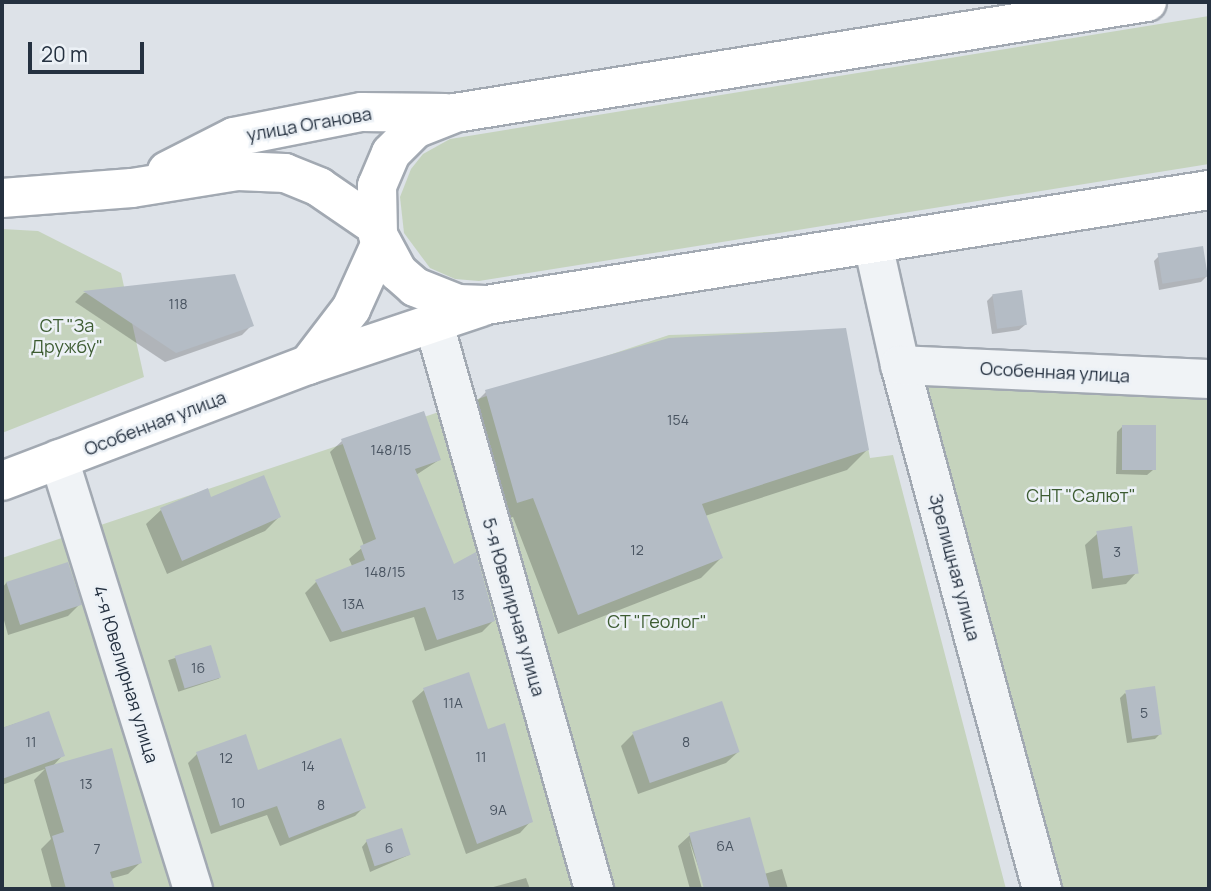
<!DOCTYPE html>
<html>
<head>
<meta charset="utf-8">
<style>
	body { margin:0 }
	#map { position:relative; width:1211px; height:891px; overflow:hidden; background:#dde2e8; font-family:Manrope,sans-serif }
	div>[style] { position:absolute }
	.green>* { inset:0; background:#c5d3bd }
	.shadow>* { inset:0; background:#0003; transform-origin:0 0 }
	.building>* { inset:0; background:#b4bcc5; transform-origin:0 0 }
	.roads { filter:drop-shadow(2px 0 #a2a9b2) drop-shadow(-2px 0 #a2a9b2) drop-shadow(0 2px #a2a9b2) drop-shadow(0 -2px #a2a9b2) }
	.minor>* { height:38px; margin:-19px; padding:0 19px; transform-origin:19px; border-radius:19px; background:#f0f3f6 }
	.major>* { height:38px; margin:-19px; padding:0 19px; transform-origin:19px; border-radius:19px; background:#fff }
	span { translate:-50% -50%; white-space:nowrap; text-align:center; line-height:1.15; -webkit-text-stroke:5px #ecf1f6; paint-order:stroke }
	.number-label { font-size:14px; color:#495461 }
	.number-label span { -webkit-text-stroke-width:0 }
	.street-label { font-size:18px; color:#253140 }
	.park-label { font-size:18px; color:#3d5c32 }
	.frame { position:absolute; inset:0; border:4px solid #253140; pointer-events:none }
	.scale { position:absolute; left:28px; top:42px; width:116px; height:32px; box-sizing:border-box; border:4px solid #253140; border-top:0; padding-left:9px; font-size:21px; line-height:24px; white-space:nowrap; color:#253140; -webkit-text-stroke:5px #ecf1f6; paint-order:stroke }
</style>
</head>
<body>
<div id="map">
	<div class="green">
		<div style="clip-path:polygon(1209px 16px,1209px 164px,479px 281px,455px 279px,430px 268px,404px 233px,400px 197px,411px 169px,423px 154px,450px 139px)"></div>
		<div style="clip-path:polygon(2px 229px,38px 231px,121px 273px,144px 377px,2px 433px)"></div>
		<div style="clip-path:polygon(845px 330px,870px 458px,893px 455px,1006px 889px,2px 889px,2px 558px,669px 335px)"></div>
		<div style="clip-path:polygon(916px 356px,1209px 370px,1209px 889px,1049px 889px)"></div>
	</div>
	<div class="shadow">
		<div style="clip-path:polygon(1159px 256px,1207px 276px,1201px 282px,1159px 290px,1154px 261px)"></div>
		<div style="clip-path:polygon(234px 275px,251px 326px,242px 335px,165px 362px,75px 302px,84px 293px)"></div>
		<div style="clip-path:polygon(993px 295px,1025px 325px,1019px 330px,992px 334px,987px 301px)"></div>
		<div style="clip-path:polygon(486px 392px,867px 450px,847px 470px,705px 516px,721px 558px,701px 578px,558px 634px,513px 517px,497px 522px,466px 412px)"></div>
		<div style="clip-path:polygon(1123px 426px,1153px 470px,1147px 475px,1116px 474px,1117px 432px)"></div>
		<div style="clip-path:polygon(342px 441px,439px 460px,416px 475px,453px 566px,493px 621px,482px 632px,425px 651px,414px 617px,330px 642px,305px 593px,316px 582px,352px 566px,349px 559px,364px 546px,330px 452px)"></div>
		<div style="clip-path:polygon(207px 490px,210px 499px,279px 517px,265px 531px,167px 574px,146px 524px,161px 510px)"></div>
		<div style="clip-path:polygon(1097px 534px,1137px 572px,1126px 584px,1092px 589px,1085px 545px)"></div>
		<div style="clip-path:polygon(7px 582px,80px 604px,68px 616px,8px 635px,2px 613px,2px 588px)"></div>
		<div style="left:209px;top:647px;width:33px;height:43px;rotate:72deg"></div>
		<div style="clip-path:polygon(424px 690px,487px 731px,531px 821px,520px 833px,466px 854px,412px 701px)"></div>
		<div style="clip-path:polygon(1125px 693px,1161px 733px,1155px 739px,1127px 743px,1120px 698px)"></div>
		<div style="clip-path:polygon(48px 713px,63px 755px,52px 767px,140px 863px,128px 874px,110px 879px,113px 889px,52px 889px,41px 849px,51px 839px,34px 780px,45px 769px,2px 785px,2px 728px)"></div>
		<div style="clip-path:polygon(633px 734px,738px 752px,726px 763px,638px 794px,621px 746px)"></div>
		<div style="clip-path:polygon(197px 754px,364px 807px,355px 816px,280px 846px,267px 815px,211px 834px,188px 763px)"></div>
		<div style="clip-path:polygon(690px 835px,764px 874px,782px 869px,788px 889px,706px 889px,689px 840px,702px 889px,690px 889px,678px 846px)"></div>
		<div style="clip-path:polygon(367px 841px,409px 855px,370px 872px,362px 847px)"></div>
		<div style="clip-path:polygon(526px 878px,530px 889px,486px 889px)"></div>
	</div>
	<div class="building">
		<div style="left:1203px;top:246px;width:31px;height:46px;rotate:81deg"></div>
		<div style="clip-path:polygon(235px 274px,254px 326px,176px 353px,83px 291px)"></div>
		<div style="left:1022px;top:290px;width:35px;height:30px;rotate:82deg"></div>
		<div style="clip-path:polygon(846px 328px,869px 450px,702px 504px,723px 558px,578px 615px,533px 498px,517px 503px,485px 390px,669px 338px)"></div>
		<div style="clip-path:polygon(424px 411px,441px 460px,415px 469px,454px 564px,476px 552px,495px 621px,437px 640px,425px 607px,342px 632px,315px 580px,365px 560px,360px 546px,376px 539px,341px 439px)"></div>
		<div style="left:1122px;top:425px;width:34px;height:45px"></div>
		<div style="clip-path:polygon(264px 475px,281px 517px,182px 561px,160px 508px,208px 488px,211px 497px)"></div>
		<div style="left:1132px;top:526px;width:48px;height:36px;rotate:82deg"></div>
		<div style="left:68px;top:562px;width:45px;height:65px;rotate:72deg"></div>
		<div style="left:211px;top:645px;width:34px;height:38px;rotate:73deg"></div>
		<div style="clip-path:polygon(469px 672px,488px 729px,505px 723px,533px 822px,477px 844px,423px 688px)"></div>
		<div style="left:1155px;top:686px;width:49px;height:30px;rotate:82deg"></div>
		<div style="left:722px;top:701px;width:54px;height:95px;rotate:71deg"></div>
		<div style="clip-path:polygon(49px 711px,65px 756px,2px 779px,2px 728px)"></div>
		<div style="clip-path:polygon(246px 734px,258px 770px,341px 738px,366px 808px,289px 838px,277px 806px,220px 826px,196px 752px)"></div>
		<div style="clip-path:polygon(112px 748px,142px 863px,110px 872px,115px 889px,66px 889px,52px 836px,64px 832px,45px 767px)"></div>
		<div style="clip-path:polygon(750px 817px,770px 889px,704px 889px,689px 833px)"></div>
		<div style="left:402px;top:828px;width:28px;height:38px;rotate:72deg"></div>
	</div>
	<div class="roads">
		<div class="minor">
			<div style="left:873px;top:244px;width:124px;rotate:77.4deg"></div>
			<div style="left:900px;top:365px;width:543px;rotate:74.84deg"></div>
			<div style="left:434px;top:324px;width:587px;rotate:74.19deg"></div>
			<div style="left:900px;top:365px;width:309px;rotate:2.6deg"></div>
			<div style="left:59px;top:459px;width:450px;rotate:72.7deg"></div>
		</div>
		<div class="major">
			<div style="left:1147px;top:2px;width:701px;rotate:170.89deg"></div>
			<div style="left:455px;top:113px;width:43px;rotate:158.2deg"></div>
			<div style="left:415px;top:129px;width:34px;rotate:135deg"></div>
			<div style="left:391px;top:153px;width:36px;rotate:113deg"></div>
			<div style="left:377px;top:186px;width:49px;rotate:88.8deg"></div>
			<div style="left:378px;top:235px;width:42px;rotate:61.6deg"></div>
			<div style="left:398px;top:272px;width:23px;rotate:41deg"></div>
			<div style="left:415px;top:287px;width:46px;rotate:21.6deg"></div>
			<div style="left:458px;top:304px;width:28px;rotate:2deg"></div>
			<div style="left:486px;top:305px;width:732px;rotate:-9.04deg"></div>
			<div style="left:167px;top:171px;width:75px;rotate:-26.9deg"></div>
			<div style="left:234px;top:137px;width:130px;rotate:-11.1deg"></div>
			<div style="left:362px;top:112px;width:84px;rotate:0.7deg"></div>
			<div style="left:2px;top:198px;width:130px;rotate:-4.4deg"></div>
			<div style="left:132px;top:188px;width:107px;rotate:-9.1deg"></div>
			<div style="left:238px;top:171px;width:47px;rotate:2.4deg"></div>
			<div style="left:285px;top:173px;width:37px;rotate:22deg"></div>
			<div style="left:319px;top:187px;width:69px;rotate:34.4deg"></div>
			<div style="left:308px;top:365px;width:71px;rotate:-52.5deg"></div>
			<div style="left:351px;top:309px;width:72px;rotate:-65.6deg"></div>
			<div style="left:2px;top:481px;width:327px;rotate:-20.8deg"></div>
			<div style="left:308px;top:365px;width:182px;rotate:-18.5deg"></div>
		</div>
	</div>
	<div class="number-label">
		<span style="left:178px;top:304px">118</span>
		<span style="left:678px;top:420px">154</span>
		<span style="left:391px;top:450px">148/15</span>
		<span style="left:637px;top:550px">12</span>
		<span style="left:1117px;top:552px">3</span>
		<span style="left:385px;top:572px">148/15</span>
		<span style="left:458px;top:595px">13</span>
		<span style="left:353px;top:604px">13А</span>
		<span style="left:198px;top:668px">16</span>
		<span style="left:453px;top:703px">11А</span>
		<span style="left:1144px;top:713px">5</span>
		<span style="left:31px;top:742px">11</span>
		<span style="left:686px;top:742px">8</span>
		<span style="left:481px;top:757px">11</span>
		<span style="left:226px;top:758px">12</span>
		<span style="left:308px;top:766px">14</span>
		<span style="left:86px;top:784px">13</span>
		<span style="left:238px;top:803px">10</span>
		<span style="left:321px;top:805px">8</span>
		<span style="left:498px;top:810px">9А</span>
		<span style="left:725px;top:846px">6А</span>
		<span style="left:389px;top:848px">6</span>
		<span style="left:97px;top:849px">7</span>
	</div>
	<div class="street-label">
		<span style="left:309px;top:124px;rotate:-10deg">улица Оганова</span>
		<span style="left:1055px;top:372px;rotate:3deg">Особенная улица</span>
		<span style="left:155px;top:423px;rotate:-21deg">Особенная улица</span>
		<span style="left:955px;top:567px;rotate:75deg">Зрелищная улица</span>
		<span style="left:514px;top:607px;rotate:74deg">5-я Ювелирная улица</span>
		<span style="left:126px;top:674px;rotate:73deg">4-я Ювелирная улица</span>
	</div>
	<div class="park-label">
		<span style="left:67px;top:336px">СТ "За<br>Дружбу"</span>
		<span style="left:1081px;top:495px">СНТ "Салют"</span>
		<span style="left:657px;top:621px">СТ "Геолог"</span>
	</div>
	<div class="frame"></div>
	<div class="scale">20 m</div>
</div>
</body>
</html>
